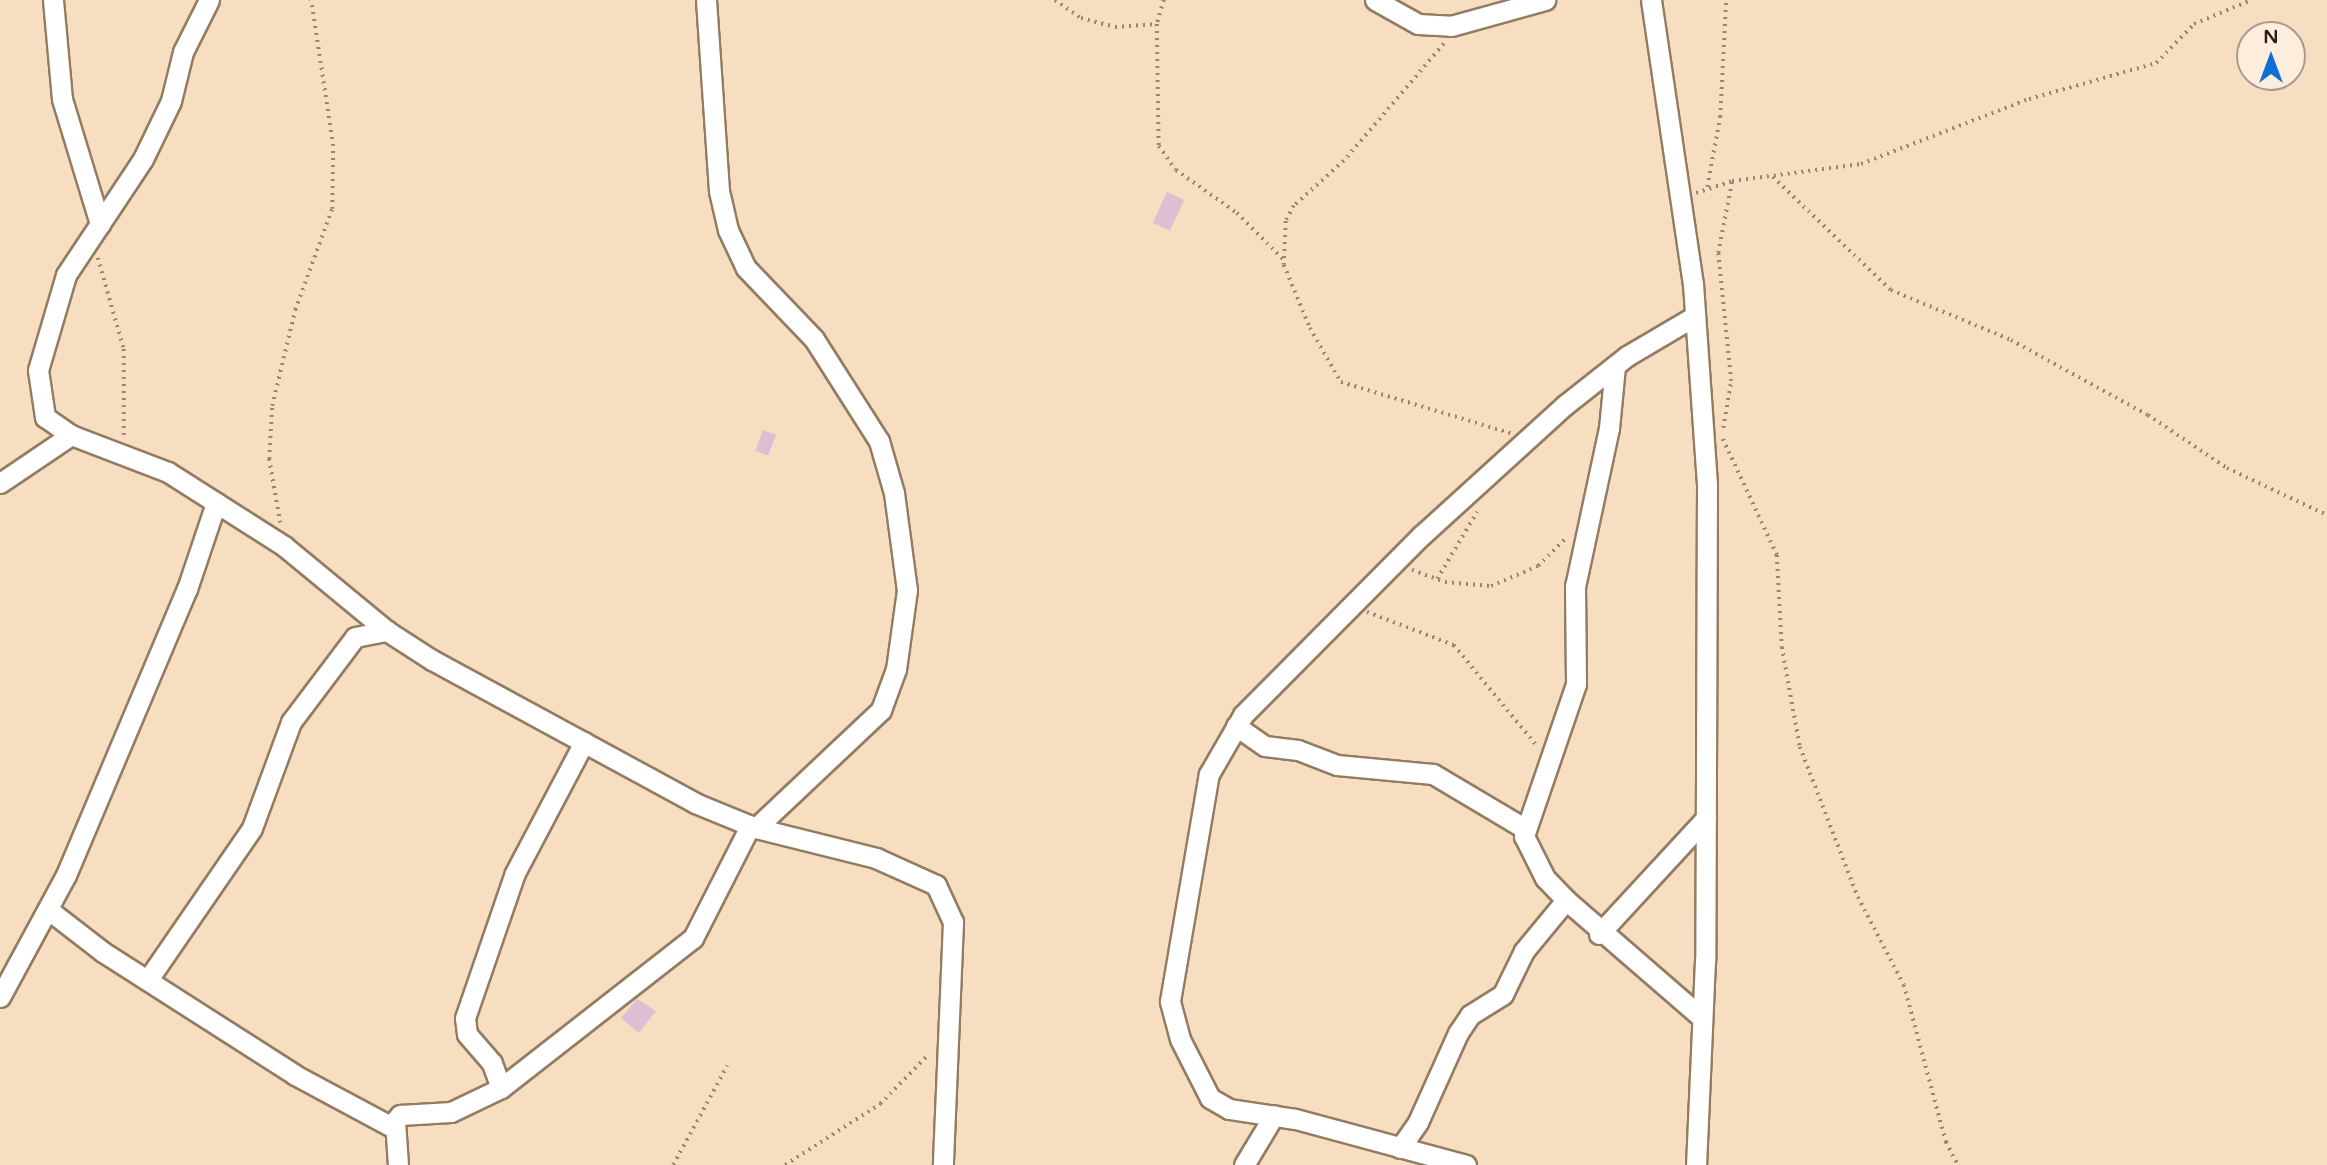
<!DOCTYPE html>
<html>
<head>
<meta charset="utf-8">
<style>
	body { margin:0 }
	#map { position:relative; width:2327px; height:1165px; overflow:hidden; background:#f7dec1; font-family:"Varela Round",sans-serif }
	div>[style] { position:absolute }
	.building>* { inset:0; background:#dfbdd2; transform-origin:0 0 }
	.path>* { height:3.5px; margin-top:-1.75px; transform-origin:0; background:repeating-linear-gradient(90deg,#978671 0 2px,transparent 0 7px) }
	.roads { filter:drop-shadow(2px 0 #937c62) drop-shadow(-2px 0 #937c62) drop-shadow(0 2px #937c62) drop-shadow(0 -2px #937c62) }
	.minor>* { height:19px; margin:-9.5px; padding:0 9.5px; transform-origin:9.5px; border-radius:9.5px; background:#fff }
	span { translate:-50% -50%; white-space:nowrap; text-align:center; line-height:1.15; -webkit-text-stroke:6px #fdeddc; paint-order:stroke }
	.north { position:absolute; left:2236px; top:21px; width:70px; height:70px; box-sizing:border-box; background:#fdeddc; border:2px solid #a89b8c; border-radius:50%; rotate:0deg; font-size:19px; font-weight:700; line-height:28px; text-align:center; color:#292015 }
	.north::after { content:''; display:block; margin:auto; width:24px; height:32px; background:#116ed7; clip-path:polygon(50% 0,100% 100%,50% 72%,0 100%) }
</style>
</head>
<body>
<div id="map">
	<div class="building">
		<div style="left:1167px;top:192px;width:19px;height:34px;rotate:25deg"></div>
		<div style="left:763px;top:430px;width:14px;height:22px;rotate:21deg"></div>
		<div style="clip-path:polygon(637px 999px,656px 1011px,639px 1033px,621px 1018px)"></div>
	</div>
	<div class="path">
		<div style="left:1055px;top:0;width:32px;rotate:35deg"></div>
		<div style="left:1081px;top:18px;width:35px;rotate:15deg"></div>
		<div style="left:1115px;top:27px;width:42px;rotate:-4.1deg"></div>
		<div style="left:1164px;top:0;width:25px;rotate:106deg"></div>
		<div style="left:1157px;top:24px;width:122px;rotate:89.1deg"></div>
		<div style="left:1159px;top:146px;width:29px;rotate:55deg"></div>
		<div style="left:1176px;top:170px;width:75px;rotate:35.2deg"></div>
		<div style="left:1237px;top:213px;width:65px;rotate:45deg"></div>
		<div style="left:1444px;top:44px;width:154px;rotate:130.5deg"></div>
		<div style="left:1344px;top:161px;width:67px;rotate:138deg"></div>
		<div style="left:1294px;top:206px;width:17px;rotate:118deg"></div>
		<div style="left:1286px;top:221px;width:44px;rotate:92.6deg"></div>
		<div style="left:1284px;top:265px;width:68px;rotate:67.6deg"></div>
		<div style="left:1310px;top:328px;width:62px;rotate:60.1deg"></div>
		<div style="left:1341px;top:382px;width:177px;rotate:16.8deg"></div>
		<div style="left:1773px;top:177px;width:163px;rotate:43.8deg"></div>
		<div style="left:1891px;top:290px;width:130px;rotate:22.6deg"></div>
		<div style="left:2011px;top:340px;width:156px;rotate:28.7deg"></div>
		<div style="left:2148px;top:415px;width:95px;rotate:33.9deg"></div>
		<div style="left:2227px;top:468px;width:110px;rotate:25.2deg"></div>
		<div style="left:1707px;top:187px;width:71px;rotate:-79.5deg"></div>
		<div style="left:1720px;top:117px;width:117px;rotate:-87.1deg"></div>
		<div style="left:1696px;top:193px;width:38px;rotate:-18deg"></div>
		<div style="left:1732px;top:181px;width:130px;rotate:-7.5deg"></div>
		<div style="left:1861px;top:164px;width:180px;rotate:-21.2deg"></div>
		<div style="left:2029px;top:99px;width:132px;rotate:-15.8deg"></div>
		<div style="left:2156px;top:63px;width:54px;rotate:-45.7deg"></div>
		<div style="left:2194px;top:24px;width:62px;rotate:-22.8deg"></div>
		<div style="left:98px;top:258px;width:95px;rotate:74.1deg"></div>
		<div style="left:124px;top:349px;width:87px;rotate:90deg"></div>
		<div style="left:1723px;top:428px;width:48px;rotate:-80.3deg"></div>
		<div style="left:1731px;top:381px;width:129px;rotate:-95.8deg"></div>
		<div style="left:1718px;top:253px;width:73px;rotate:-79deg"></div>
		<div style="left:1723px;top:439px;width:128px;rotate:65deg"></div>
		<div style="left:1777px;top:555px;width:92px;rotate:86.9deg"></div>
		<div style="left:1782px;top:647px;width:102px;rotate:79.8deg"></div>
		<div style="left:1800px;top:747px;width:161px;rotate:68.9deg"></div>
		<div style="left:1858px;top:897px;width:99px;rotate:62.4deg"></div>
		<div style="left:1904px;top:985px;width:163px;rotate:75deg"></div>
		<div style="left:1946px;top:1142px;width:26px;rotate:62deg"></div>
		<div style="left:280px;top:523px;width:65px;rotate:-99.8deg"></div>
		<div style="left:269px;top:459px;width:53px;rotate:-86.8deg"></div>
		<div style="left:272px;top:406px;width:99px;rotate:-76.5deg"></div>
		<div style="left:295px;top:310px;width:108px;rotate:-69.9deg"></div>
		<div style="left:332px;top:209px;width:63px;rotate:-89.1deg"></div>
		<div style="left:333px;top:146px;width:148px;rotate:-98.6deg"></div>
		<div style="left:1412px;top:570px;width:35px;rotate:20deg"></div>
		<div style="left:1445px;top:582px;width:46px;rotate:5deg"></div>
		<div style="left:1491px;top:586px;width:51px;rotate:-23.1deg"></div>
		<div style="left:1538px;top:566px;width:41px;rotate:-45deg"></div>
		<div style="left:1437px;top:579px;width:78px;rotate:-59.2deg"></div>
		<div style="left:1367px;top:612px;width:93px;rotate:20.8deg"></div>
		<div style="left:1454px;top:645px;width:129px;rotate:50.6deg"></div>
		<div style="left:673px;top:1165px;width:113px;rotate:-61.4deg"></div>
		<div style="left:785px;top:1165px;width:113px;rotate:-32.7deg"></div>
		<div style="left:880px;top:1104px;width:70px;rotate:-45.6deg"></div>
	</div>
	<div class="roads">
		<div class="minor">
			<div style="left:53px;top:0;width:99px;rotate:84.8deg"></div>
			<div style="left:62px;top:99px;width:131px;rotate:73.1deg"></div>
			<div style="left:209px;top:0;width:58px;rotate:116.6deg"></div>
			<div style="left:183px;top:52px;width:50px;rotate:103.8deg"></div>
			<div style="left:171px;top:101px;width:64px;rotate:115.8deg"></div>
			<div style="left:143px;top:159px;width:139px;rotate:123.6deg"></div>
			<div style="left:66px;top:275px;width:99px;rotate:106.4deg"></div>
			<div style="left:38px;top:370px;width:48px;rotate:81.5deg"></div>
			<div style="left:45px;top:417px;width:32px;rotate:35deg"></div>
			<div style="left:71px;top:435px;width:104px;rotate:20.9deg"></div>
			<div style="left:168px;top:472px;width:138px;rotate:32.5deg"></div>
			<div style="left:284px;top:546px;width:134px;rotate:39.5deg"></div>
			<div style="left:387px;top:631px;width:54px;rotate:32.8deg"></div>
			<div style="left:432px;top:660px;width:299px;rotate:28.5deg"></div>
			<div style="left:695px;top:803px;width:66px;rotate:22.3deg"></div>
			<div style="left:756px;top:828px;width:124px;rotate:14deg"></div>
			<div style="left:876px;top:858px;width:66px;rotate:24.2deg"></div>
			<div style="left:936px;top:885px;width:41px;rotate:65.3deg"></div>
			<div style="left:953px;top:922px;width:243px;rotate:92.4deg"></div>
			<div style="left:706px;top:0;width:191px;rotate:86.1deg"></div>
			<div style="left:719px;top:191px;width:40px;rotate:77deg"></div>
			<div style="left:728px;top:230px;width:42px;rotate:64.7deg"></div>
			<div style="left:746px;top:268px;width:98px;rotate:46.2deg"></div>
			<div style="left:814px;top:339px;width:121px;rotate:57.5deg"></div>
			<div style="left:879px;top:441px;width:54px;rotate:73.9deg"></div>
			<div style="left:894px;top:493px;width:98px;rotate:82.4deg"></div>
			<div style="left:907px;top:590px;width:80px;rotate:97.9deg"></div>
			<div style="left:896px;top:669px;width:44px;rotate:110.1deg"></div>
			<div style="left:881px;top:710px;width:172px;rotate:136.7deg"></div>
			<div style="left:1375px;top:0;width:49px;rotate:29.2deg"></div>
			<div style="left:1418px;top:24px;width:33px;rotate:3deg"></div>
			<div style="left:1451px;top:26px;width:98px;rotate:-15.5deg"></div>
			<div style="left:1651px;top:0;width:287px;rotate:81.6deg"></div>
			<div style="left:1693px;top:284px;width:202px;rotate:86deg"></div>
			<div style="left:1707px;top:486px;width:474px;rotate:90.2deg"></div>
			<div style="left:1705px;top:960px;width:205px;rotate:92.5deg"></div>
			<div style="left:1615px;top:366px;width:62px;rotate:95.5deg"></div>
			<div style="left:1609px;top:428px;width:162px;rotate:102.1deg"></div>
			<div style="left:1575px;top:586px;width:98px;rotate:89.4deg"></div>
			<div style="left:1576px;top:684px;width:161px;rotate:108.9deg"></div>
			<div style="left:1524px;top:836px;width:47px;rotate:63.4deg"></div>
			<div style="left:1545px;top:878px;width:30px;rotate:46deg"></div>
			<div style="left:1566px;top:900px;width:180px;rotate:40.9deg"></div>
			<div style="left:0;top:483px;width:86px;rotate:-34.1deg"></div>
			<div style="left:1236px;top:726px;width:35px;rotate:35deg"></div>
			<div style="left:1265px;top:746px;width:33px;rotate:7deg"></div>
			<div style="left:1298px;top:750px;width:42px;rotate:21deg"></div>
			<div style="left:1337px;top:765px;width:96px;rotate:5.4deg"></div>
			<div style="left:1433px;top:774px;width:106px;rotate:30.7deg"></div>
			<div style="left:50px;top:911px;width:67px;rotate:37.7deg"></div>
			<div style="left:103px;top:952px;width:228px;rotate:32.6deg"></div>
			<div style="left:295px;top:1075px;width:112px;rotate:28.2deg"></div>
			<div style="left:1599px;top:934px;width:158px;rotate:-47.3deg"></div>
			<div style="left:149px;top:978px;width:182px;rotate:-55.5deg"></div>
			<div style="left:252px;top:828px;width:113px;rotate:-69.8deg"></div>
			<div style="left:291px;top:722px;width:106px;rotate:-53deg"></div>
			<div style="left:355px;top:637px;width:33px;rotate:-11deg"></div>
			<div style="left:0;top:997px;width:139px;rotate:-61.6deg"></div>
			<div style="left:66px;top:875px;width:311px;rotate:-67.1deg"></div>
			<div style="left:187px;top:589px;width:91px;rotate:-71.4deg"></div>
			<div style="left:501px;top:1088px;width:27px;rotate:-110deg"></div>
			<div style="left:492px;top:1063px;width:38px;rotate:-131deg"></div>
			<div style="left:467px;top:1034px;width:16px;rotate:-97deg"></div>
			<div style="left:465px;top:1018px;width:153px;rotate:-71deg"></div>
			<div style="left:515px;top:873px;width:148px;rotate:-62.2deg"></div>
			<div style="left:1400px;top:1148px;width:32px;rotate:-55deg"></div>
			<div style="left:1418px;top:1122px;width:98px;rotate:-65.8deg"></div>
			<div style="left:1458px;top:1033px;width:22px;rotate:-56deg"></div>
			<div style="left:1470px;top:1015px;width:39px;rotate:-32deg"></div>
			<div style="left:1503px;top:994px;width:48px;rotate:-64deg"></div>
			<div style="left:1524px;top:951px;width:66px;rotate:-50.5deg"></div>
			<div style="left:398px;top:1165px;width:44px;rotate:-93.9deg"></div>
			<div style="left:395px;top:1121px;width:8px;rotate:-50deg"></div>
			<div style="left:400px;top:1115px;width:51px;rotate:-3.4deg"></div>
			<div style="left:451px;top:1112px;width:55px;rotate:-25.6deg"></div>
			<div style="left:501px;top:1088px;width:244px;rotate:-38deg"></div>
			<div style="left:693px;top:938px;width:126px;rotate:-63deg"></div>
			<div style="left:1244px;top:1165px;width:58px;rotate:-59deg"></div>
			<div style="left:1466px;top:1165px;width:177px;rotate:-164.9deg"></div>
			<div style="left:1295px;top:1119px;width:67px;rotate:-171.4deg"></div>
			<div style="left:1229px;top:1109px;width:22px;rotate:-150deg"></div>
			<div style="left:1210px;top:1098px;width:66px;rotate:-117deg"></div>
			<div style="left:1180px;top:1039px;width:39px;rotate:-105deg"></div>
			<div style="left:1170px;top:1001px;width:230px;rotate:-80.3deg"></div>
			<div style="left:1209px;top:774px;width:68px;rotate:-60deg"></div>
			<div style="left:1243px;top:715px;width:254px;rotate:-45.2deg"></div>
			<div style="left:1422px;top:535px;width:193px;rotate:-42.3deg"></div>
			<div style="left:1565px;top:405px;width:79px;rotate:-38.3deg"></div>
			<div style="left:1627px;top:356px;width:79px;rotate:-30.5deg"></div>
		</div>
	</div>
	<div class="north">N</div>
</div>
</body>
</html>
